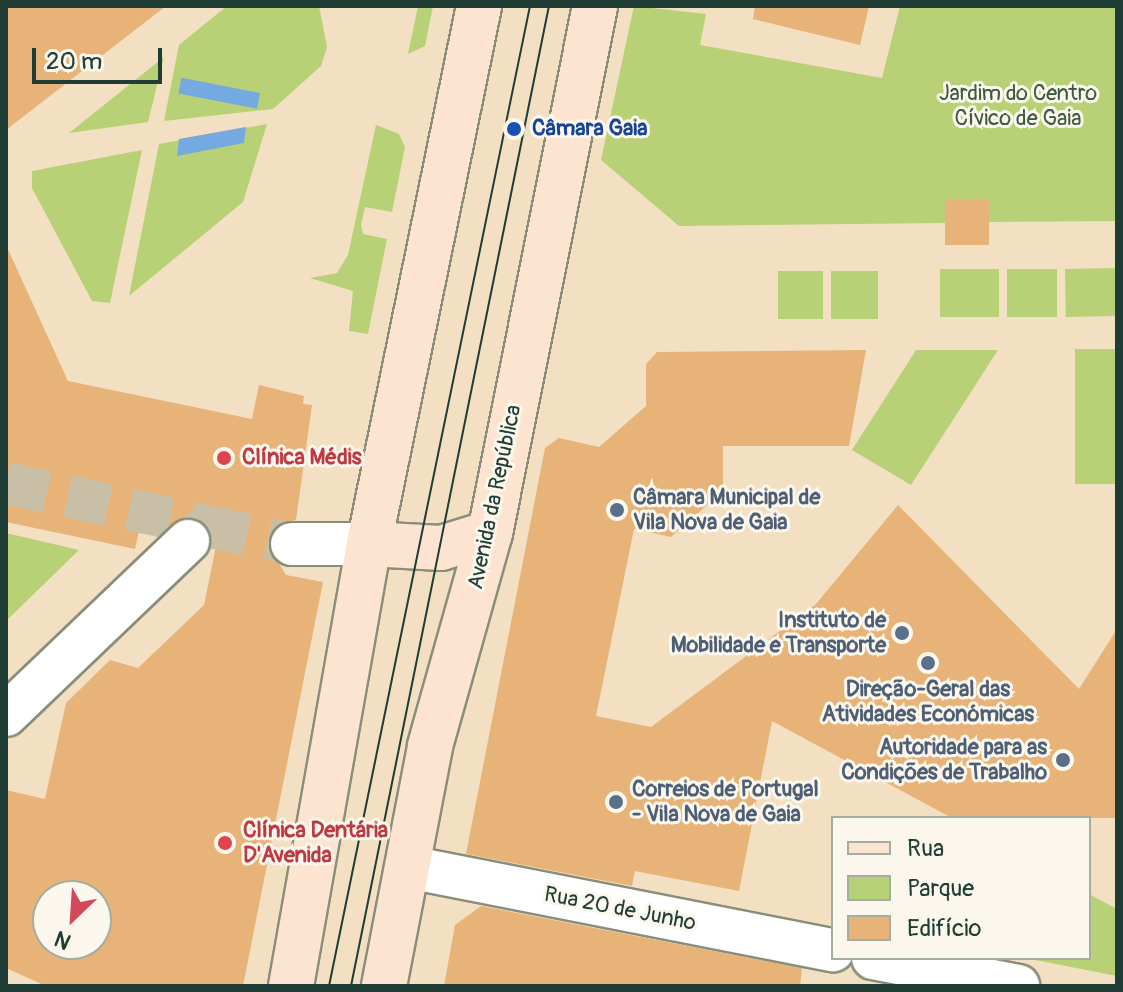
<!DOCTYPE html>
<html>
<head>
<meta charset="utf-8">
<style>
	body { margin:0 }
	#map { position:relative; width:1123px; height:992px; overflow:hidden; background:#f3dfc2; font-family:Pangolin,sans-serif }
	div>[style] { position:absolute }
	.green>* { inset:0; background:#b8d176; transform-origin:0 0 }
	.water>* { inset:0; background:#74a9e1; transform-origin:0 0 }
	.building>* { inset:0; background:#e7b379; transform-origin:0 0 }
	.minor-tunnel>* { height:42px; margin-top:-21px; transform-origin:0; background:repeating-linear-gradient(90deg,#c9bfa6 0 42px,transparent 0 63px) }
	.roads { filter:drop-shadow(2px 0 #898e7b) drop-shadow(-2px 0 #898e7b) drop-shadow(0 2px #898e7b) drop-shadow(0 -2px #898e7b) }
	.minor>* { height:42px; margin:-21px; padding:0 21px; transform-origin:21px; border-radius:21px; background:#fff }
	.secondary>* { height:44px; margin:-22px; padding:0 22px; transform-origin:22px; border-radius:22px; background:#fde4d1 }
	.tram>* { height:2px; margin:-1px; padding:0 1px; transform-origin:1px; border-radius:1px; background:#1f3d34 }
	.dots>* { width:22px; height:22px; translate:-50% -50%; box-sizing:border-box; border:4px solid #fbf7ec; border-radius:50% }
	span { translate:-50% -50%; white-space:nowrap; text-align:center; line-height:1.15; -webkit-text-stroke:6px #fbf7ec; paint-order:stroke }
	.park-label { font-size:22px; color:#3e5b41 }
	.transit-label { font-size:22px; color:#164399; font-weight:700 }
	.left { translate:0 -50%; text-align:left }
	.health-label { font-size:22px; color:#be3a42; font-weight:700 }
	.street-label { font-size:22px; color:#1f3d34 }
	.service-label { font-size:22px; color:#4e5e75; font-weight:700 }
	.right { translate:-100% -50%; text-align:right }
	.frame { position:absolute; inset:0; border:8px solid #1f3d34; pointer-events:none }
	.legend { position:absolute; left:831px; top:816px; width:260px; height:144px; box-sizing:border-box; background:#fbf7ec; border:2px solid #a3ada2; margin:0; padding:10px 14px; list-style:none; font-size:24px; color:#1f3d34 }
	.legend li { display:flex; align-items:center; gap:16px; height:40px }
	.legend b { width:40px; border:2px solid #a3ada2 }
	.north { position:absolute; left:32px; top:880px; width:80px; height:80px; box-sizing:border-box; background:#fbf7ec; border:2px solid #a3ada2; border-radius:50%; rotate:205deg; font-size:22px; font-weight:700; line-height:32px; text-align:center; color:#1f3d34 }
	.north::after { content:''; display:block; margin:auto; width:28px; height:36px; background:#d1495b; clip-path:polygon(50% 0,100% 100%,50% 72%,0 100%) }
	.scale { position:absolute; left:32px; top:48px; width:130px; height:36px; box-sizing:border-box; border:4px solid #1f3d34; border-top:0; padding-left:10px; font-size:24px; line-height:28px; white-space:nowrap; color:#1f3d34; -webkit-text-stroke:6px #fbf7ec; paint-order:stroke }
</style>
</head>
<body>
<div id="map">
	<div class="green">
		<div style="clip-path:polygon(227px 6px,319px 6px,327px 47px,321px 66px,273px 109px,164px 121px,179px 45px)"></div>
		<div style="clip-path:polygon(418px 6px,433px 6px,425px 46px,408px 54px)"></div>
		<div style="clip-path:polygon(634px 6px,706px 14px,700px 45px,882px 78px,900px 6px,1117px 6px,1117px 221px,989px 222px,989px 200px,945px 200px,945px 223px,679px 226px,601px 160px)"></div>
		<div style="clip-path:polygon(164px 57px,148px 122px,69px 133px)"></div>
		<div style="clip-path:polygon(267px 124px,243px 202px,129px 296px,159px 144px)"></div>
		<div style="clip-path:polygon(376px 125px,399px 134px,405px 147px,392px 212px,365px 207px,361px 225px,363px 234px,387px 239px,368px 334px,349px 331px,353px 291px,310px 278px,337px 273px,348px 255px)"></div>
		<div style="clip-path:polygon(142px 150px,110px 303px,92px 301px,32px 188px,32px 171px)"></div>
		<div style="left:1116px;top:268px;width:48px;height:51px;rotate:89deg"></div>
		<div style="left:999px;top:269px;width:48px;height:59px;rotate:90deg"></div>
		<div style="left:1007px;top:269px;width:50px;height:48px"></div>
		<div style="left:823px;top:271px;width:48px;height:45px;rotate:90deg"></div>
		<div style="left:831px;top:271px;width:47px;height:48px"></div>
		<div style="left:1117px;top:349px;width:135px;height:42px;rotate:90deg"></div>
		<div style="clip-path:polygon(916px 350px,998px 350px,911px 485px,852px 450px)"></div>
		<div style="clip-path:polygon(6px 533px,79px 550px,6px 621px)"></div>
		<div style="clip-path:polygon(1089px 894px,1117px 909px,1117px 976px,1025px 958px,1089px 958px)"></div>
	</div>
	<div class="water">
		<div style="left:260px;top:93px;width:16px;height:80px;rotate:101deg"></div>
		<div style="clip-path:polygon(246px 127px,244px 143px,177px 156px,179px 139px)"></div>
	</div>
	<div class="building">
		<div style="clip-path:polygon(6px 6px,166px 6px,6px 130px)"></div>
		<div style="clip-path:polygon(755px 6px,869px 6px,860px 45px,753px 19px)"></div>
		<div style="left:945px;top:200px;width:44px;height:45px"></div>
		<div style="clip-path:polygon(evenodd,6px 245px,68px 381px,252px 419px,259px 385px,304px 396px,303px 404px,312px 405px,296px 520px,279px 524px,268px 545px,286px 575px,323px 582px,243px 986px,46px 986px,6px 968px,6px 790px,45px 799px,66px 703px,110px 660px,138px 668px,204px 605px,216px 546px,194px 518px,160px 535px,139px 531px,135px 549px,6px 522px,6px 245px,48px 896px,96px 896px,96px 944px,48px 944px,48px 896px)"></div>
		<div style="clip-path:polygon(866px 350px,849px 446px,723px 446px,723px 491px,671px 537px,634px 529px,596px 716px,651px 727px,816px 604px,898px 505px,1079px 689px,1117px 629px,1117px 818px,952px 818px,772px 721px,739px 891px,635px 871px,632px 886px,466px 854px,545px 448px,559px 438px,599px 447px,646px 406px,646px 364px,657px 352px)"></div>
		<div style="clip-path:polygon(481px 906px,802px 968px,800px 986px,444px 986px,455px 925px)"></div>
	</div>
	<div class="minor-tunnel">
		<div style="left:6px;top:483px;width:205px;rotate:12.1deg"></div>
		<div style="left:188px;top:541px;width:23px;rotate:-40deg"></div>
		<div style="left:206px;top:526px;width:88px;rotate:11.8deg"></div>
	</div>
	<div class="roads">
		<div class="minor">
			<div style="left:292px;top:544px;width:77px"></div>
			<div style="left:6px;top:715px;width:252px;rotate:-43.7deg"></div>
			<div style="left:408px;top:867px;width:433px;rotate:11.1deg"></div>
			<div style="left:873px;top:958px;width:148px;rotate:10.9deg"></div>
		</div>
		<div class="secondary">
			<div style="left:369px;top:544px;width:72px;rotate:3.2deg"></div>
			<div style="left:441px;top:548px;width:51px;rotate:-17deg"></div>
			<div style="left:291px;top:986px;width:449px;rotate:-80deg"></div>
			<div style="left:369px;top:544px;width:549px;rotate:-78.44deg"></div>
			<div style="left:384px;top:986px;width:244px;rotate:-79.1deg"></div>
			<div style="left:430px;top:746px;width:221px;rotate:-74.3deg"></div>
			<div style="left:490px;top:533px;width:537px;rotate:-78.73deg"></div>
		</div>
	</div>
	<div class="tram">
		<div style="left:329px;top:986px;width:1000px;rotate:-78.41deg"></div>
		<div style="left:351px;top:986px;width:1000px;rotate:-78.58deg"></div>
	</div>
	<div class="dots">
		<div style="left:514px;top:129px;background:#1a4fb4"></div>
		<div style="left:224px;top:458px;background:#e0444e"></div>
		<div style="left:617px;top:510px;background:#5c6f8a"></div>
		<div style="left:902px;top:633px;background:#5c6f8a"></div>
		<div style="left:928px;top:663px;background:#5c6f8a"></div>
		<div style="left:1063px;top:760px;background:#5c6f8a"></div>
		<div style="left:616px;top:802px;background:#5c6f8a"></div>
		<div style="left:225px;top:843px;background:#e0444e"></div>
	</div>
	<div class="park-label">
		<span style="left:1018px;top:106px">Jardim do Centro<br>Cívico de Gaia</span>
	</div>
	<div class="transit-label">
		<span class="left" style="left:532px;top:129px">Câmara Gaia</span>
	</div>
	<div class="health-label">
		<span class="left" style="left:242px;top:458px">Clínica Médis</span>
		<span class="left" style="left:243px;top:843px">Clínica Dentária<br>D'Avenida</span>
	</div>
	<div class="street-label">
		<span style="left:495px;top:497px;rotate:-78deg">Avenida da República</span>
		<span style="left:620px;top:909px;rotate:11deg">Rua 20 de Junho</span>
	</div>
	<div class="service-label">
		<span class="left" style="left:633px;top:510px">Câmara Municipal de<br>Vila Nova de Gaia</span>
		<span class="right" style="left:886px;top:633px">Instituto de<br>Mobilidade e Transporte</span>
		<span style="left:928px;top:702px">Direção-Geral das<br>Atividades Económicas</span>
		<span class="right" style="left:1047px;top:760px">Autoridade para as<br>Condições de Trabalho</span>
		<span class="left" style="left:632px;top:802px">Correios de Portugal<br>- Vila Nova de Gaia</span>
	</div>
	<div class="frame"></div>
	<ul class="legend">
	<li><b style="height:10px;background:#fde4d1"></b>Rua</li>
	<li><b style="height:22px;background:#b8d176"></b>Parque</li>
	<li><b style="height:22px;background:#e7b379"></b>Edifício</li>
	</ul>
	<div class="north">N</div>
	<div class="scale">20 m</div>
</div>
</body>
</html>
